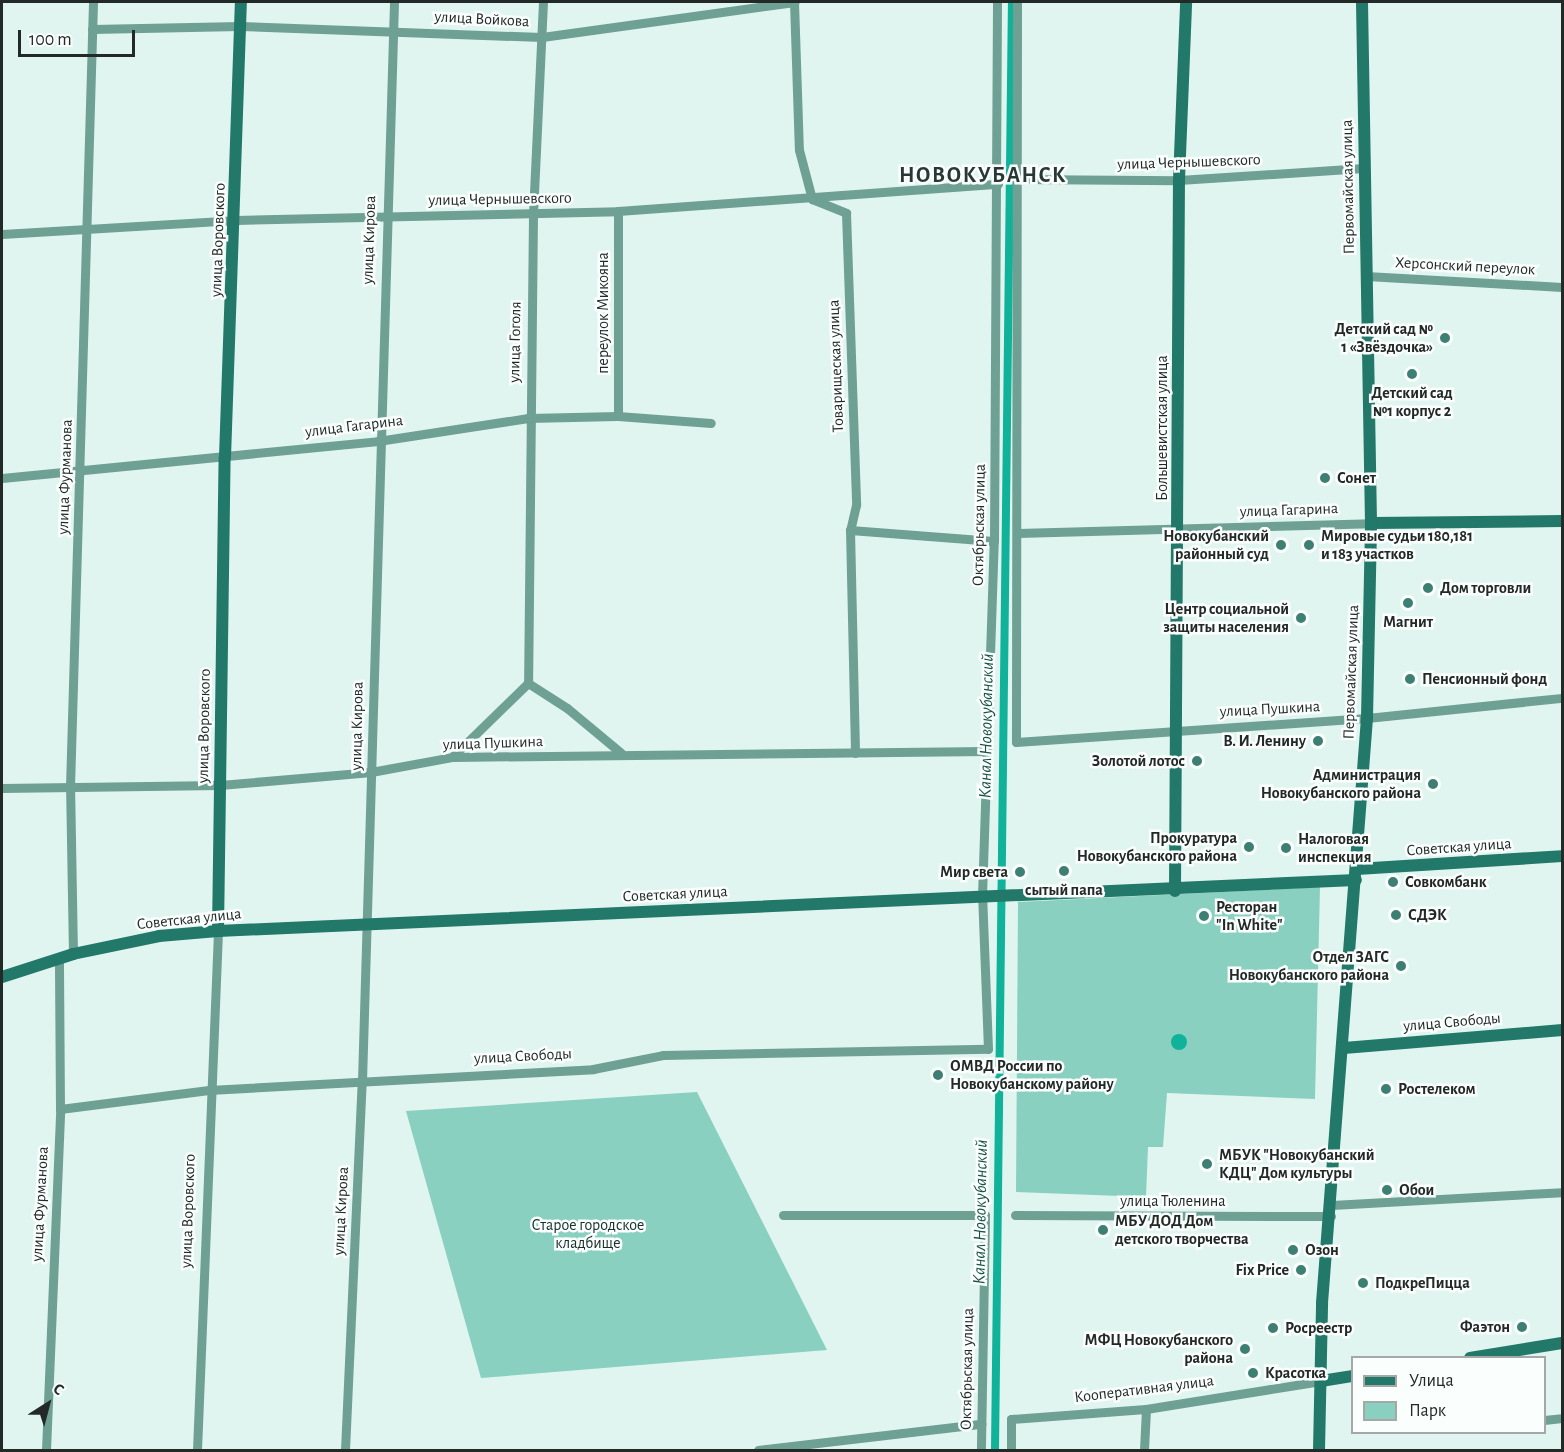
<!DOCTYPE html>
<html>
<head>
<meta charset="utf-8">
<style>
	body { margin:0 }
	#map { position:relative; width:1564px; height:1452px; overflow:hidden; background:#e1f5f0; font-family:"Alegreya Sans",sans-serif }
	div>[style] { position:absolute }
	.green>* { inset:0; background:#89d0c0 }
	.water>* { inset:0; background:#10b29a }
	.round { border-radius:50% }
	.canal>* { height:8px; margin:-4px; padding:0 4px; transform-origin:4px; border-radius:4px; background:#10b29a }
	.street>* { height:9px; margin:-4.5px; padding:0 4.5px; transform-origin:4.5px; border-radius:4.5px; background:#6fa094 }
	.secondary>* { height:12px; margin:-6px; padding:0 6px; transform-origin:6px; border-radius:6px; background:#227869 }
	.dots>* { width:16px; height:16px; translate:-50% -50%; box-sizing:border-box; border:3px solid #fafefd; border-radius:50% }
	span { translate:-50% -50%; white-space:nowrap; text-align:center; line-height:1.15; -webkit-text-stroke:5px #fafefd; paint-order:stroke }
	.street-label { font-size:16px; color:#222927 }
	.poi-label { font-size:16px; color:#222927; font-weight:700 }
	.right { translate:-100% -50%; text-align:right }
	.left { translate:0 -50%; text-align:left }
	.park-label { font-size:16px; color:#182f2a }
	.water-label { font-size:18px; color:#185147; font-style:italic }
	.district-label { font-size:22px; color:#293835; font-weight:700; letter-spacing:1.5px }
	.frame { position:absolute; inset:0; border:3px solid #222927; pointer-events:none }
	.legend { position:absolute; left:1351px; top:1356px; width:195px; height:78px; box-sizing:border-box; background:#fafefd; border:2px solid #a4a9a7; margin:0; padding:8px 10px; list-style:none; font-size:18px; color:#222927 }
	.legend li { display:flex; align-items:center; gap:12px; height:30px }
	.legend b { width:30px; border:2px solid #a4a9a7 }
	.north { position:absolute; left:18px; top:1374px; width:60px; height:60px; -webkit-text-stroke:4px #fafefd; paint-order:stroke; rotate:36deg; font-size:16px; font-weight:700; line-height:24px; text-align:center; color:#222927 }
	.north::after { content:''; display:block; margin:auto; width:21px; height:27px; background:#222927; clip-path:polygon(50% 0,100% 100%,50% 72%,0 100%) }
	.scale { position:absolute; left:18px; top:30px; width:117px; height:27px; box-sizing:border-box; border:3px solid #222927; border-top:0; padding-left:8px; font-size:18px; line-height:21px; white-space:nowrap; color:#222927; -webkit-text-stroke:4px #fafefd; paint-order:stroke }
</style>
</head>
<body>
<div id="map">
	<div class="green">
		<div style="clip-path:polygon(1320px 887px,1315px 1099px,1167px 1093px,1163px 1147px,1148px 1147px,1146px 1197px,1016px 1192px,1018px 902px)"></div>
		<div style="clip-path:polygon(697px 1092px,827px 1350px,481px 1378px,406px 1111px)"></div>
	</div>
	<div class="water">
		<div class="round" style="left:1171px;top:1034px;width:16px;height:16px"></div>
	</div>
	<div class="canal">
		<div style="left:995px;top:1450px;width:1448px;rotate:-89.33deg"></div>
	</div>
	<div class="street">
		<div style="left:543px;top:2px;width:213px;rotate:92.7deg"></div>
		<div style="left:533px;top:215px;width:468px;rotate:90.6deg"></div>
		<div style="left:528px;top:683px;width:46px;rotate:32.7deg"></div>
		<div style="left:567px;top:708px;width:70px;rotate:39.8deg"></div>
		<div style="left:794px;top:2px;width:148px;rotate:88.1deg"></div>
		<div style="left:799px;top:150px;width:51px;rotate:75.1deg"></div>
		<div style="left:812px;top:199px;width:37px;rotate:22deg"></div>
		<div style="left:846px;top:213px;width:292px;rotate:88deg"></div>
		<div style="left:856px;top:505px;width:26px;rotate:103deg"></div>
		<div style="left:850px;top:530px;width:223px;rotate:88.7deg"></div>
		<div style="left:1017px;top:2px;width:740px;rotate:90.08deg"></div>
		<div style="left:1016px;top:742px;width:352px;rotate:-3.9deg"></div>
		<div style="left:1367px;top:718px;width:196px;rotate:-5.9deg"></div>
		<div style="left:92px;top:29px;width:148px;rotate:-1.2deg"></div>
		<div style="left:240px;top:26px;width:302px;rotate:2.1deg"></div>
		<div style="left:542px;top:37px;width:255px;rotate:-7.9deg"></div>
		<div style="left:1016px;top:179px;width:163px;rotate:0.4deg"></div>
		<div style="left:1179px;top:180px;width:185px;rotate:-3.7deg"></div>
		<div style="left:2px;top:234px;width:234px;rotate:-3.4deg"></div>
		<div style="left:236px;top:220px;width:382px;rotate:-1.3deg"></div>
		<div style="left:618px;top:211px;width:381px;rotate:-4.1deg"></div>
		<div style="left:1366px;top:276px;width:196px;rotate:3.2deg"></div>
		<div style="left:618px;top:416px;width:205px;rotate:-90deg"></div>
		<div style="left:2px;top:478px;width:378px;rotate:-5.6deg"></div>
		<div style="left:378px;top:441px;width:152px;rotate:-8.7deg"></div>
		<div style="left:528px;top:418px;width:90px;rotate:-1.3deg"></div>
		<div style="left:618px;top:416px;width:93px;rotate:4.3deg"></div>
		<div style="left:850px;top:530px;width:144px;rotate:4.4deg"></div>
		<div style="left:1018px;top:533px;width:353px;rotate:-1.6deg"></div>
		<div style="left:452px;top:757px;width:106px;rotate:-44.2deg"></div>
		<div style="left:2px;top:788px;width:218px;rotate:-0.8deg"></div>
		<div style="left:220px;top:785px;width:152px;rotate:-4.9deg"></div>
		<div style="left:371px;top:772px;width:82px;rotate:-10.5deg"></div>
		<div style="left:452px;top:757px;width:536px;rotate:-0.64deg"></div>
		<div style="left:73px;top:954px;width:167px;rotate:-91deg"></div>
		<div style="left:70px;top:787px;width:785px;rotate:-88.32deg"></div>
		<div style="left:60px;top:1109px;width:150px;rotate:-7.3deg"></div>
		<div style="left:209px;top:1090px;width:385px;rotate:-3.1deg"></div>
		<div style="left:593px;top:1069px;width:71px;rotate:-11.3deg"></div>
		<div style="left:663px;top:1055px;width:325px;rotate:-1.1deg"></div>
		<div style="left:988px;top:1049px;width:153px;rotate:-92.2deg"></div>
		<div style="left:982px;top:896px;width:355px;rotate:-88.1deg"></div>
		<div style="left:994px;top:541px;width:539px;rotate:-89.68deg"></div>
		<div style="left:1332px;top:1205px;width:230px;rotate:-3.2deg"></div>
		<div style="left:783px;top:1215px;width:202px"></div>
		<div style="left:985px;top:1215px;width:235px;rotate:91deg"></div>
		<div style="left:1015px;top:1215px;width:316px;rotate:0.2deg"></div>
		<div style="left:1544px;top:1420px;width:18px;rotate:-6deg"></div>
		<div style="left:46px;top:1450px;width:341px;rotate:-87.6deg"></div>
		<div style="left:60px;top:1109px;width:151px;rotate:-90.4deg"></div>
		<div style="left:197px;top:1450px;width:519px;rotate:-87.68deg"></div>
		<div style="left:345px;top:1450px;width:369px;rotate:-87.4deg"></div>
		<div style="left:362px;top:1081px;width:1079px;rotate:-88.3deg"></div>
		<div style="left:758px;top:1450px;width:225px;rotate:-6.7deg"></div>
		<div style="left:1011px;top:1450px;width:31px;rotate:-90deg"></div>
		<div style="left:1011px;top:1419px;width:135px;rotate:-4.2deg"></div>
		<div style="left:1146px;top:1409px;width:177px;rotate:-9.1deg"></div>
		<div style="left:1144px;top:1450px;width:41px;rotate:-87.2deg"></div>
	</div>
	<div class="secondary">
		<div style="left:1371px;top:523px;width:191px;rotate:-0.6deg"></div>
		<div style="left:1357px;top:869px;width:205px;rotate:-3.6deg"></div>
		<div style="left:1175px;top:891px;width:711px;rotate:-89.68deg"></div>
		<div style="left:1179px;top:180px;width:178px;rotate:-87.7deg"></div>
		<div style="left:218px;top:931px;width:474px;rotate:-89.2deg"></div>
		<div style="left:225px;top:457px;width:455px;rotate:-88deg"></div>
		<div style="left:2px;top:977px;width:75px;rotate:-17.9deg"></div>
		<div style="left:73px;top:954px;width:88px;rotate:-11.8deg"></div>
		<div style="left:159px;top:936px;width:59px;rotate:-4.8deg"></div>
		<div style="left:218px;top:931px;width:1139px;rotate:-2.57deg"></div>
		<div style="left:1344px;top:1048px;width:219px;rotate:-4.7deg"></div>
		<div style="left:1470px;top:1358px;width:93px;rotate:-9.3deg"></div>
		<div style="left:1321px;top:1381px;width:31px;rotate:-9deg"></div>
		<div style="left:1319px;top:1450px;width:147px;rotate:-88.8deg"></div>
		<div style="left:1322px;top:1303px;width:587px;rotate:-85.6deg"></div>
		<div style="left:1367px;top:718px;width:195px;rotate:-88.8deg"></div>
		<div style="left:1371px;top:523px;width:521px;rotate:-90.99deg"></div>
	</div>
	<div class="dots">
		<div style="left:1445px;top:338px;background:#3d8073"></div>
		<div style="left:1412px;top:374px;background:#3d8073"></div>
		<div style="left:1325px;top:478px;background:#3d8073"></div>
		<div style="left:1281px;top:545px;background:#3d8073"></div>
		<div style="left:1309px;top:545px;background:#3d8073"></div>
		<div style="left:1428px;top:588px;background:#3d8073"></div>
		<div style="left:1408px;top:603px;background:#3d8073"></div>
		<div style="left:1301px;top:618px;background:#3d8073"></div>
		<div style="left:1410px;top:679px;background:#3d8073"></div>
		<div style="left:1318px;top:741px;background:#3d8073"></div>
		<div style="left:1197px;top:761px;background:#3d8073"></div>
		<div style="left:1433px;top:784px;background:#3d8073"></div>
		<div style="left:1249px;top:847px;background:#3d8073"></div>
		<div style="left:1286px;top:848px;background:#3d8073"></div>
		<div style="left:1064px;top:871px;background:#3d8073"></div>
		<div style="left:1020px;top:872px;background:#3d8073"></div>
		<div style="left:1393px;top:882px;background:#3d8073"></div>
		<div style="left:1396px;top:915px;background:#3d8073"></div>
		<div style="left:1204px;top:916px;background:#3d8073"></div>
		<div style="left:1401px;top:966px;background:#3d8073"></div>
		<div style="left:938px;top:1075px;background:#3d8073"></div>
		<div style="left:1386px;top:1089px;background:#3d8073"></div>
		<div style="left:1207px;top:1164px;background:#3d8073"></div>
		<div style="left:1387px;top:1190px;background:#3d8073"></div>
		<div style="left:1103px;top:1230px;background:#3d8073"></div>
		<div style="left:1293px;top:1250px;background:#3d8073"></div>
		<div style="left:1301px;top:1270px;background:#3d8073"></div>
		<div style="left:1363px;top:1283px;background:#3d8073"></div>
		<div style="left:1522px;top:1327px;background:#3d8073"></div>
		<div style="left:1273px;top:1328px;background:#3d8073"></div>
		<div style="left:1245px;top:1349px;background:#3d8073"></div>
		<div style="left:1253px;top:1373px;background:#3d8073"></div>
	</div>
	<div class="street-label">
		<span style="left:482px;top:19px;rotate:3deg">улица Войкова</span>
		<span style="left:1189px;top:162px;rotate:-2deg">улица Чернышевского</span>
		<span style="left:1348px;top:187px;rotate:-91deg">Первомайская улица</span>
		<span style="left:500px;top:199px;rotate:-1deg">улица Чернышевского</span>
		<span style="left:218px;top:240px;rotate:-88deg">улица Воровского</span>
		<span style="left:369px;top:240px;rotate:-88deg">улица Кирова</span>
		<span style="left:1465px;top:266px;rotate:3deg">Херсонский переулок</span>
		<span style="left:603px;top:313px;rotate:-90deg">переулок Микояна</span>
		<span style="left:515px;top:342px;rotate:-89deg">улица Гоголя</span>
		<span style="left:836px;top:366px;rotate:-92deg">Товарищеская улица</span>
		<span style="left:354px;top:426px;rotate:-7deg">улица Гагарина</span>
		<span style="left:1162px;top:428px;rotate:-90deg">Большевистская улица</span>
		<span style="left:65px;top:477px;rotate:-88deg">улица Фурманова</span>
		<span style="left:1289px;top:510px;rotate:-2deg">улица Гагарина</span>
		<span style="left:979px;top:525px;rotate:-89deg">Октябрьская улица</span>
		<span style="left:1351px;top:672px;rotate:-88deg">Первомайская улица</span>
		<span style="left:1270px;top:709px;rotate:-3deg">улица Пушкина</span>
		<span style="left:204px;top:726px;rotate:-89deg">улица Воровского</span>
		<span style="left:357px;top:726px;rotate:-89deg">улица Кирова</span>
		<span style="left:493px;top:743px;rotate:-2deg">улица Пушкина</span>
		<span style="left:1459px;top:847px;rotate:-4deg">Советская улица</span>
		<span style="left:675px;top:894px;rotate:-3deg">Советская улица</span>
		<span style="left:189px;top:919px;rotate:-6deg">Советская улица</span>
		<span style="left:1452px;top:1022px;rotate:-5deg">улица Свободы</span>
		<span style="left:523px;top:1056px;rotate:-3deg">улица Свободы</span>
		<span style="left:1173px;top:1201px">улица Тюленина</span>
		<span style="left:40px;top:1204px;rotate:-87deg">улица Фурманова</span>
		<span style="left:188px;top:1211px;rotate:-88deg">улица Воровского</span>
		<span style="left:341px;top:1211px;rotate:-87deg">улица Кирова</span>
		<span style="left:967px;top:1369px;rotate:-89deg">Октябрьская улица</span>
		<span style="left:1144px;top:1389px;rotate:-7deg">Кооперативная улица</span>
	</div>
	<div class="poi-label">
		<span class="right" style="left:1433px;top:338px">Детский сад №<br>1 «Звёздочка»</span>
		<span style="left:1412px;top:402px">Детский сад<br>№1 корпус 2</span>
		<span class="left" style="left:1337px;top:478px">Сонет</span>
		<span class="right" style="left:1269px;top:545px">Новокубанский<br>районный суд</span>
		<span class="left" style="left:1321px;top:545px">Мировые судьи 180,181<br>и 183 участков</span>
		<span class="left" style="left:1440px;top:588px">Дом торговли</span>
		<span class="right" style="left:1289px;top:618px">Центр социальной<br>защиты населения</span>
		<span style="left:1408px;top:622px">Магнит</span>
		<span class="left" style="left:1422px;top:679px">Пенсионный фонд</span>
		<span class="right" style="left:1306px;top:741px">В. И. Ленину</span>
		<span class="right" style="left:1185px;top:761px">Золотой лотос</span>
		<span class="right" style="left:1421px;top:784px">Администрация<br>Новокубанского района</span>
		<span class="right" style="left:1237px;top:847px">Прокуратура<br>Новокубанского района</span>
		<span class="left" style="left:1298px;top:848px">Налоговая<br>инспекция</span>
		<span class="right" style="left:1008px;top:872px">Мир света</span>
		<span class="left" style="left:1405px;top:882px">Совкомбанк</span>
		<span style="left:1064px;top:890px">сытый папа</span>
		<span class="left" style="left:1216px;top:916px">Ресторан<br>"In White"</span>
		<span class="left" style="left:1408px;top:915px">СДЭК</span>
		<span class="right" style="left:1389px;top:966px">Отдел ЗАГС<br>Новокубанского района</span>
		<span class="left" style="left:950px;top:1075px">ОМВД России по<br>Новокубанскому району</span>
		<span class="left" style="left:1398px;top:1089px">Ростелеком</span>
		<span class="left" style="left:1219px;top:1164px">МБУК "Новокубанский<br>КДЦ" Дом культуры</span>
		<span class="left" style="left:1399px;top:1190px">Обои</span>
		<span class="left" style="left:1115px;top:1230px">МБУ ДОД Дом<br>детского творчества</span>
		<span class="left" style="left:1305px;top:1250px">Озон</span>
		<span class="right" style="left:1289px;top:1270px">Fix Price</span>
		<span class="left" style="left:1375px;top:1283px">ПодкреПицца</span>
		<span class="right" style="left:1510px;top:1327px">Фаэтон</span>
		<span class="left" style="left:1285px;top:1328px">Росреестр</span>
		<span class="right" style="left:1233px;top:1349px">МФЦ Новокубанского<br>района</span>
		<span class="left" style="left:1265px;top:1373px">Красотка</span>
	</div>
	<div class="park-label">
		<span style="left:588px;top:1234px">Старое городское<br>кладбище</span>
	</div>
	<div class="water-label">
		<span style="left:987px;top:726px;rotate:-89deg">Канал Новокубанский</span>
		<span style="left:981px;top:1212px;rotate:-89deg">Канал Новокубанский</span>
	</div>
	<div class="district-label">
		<span style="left:983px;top:176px">НОВОКУБАНСК</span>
	</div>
	<div class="frame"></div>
	<ul class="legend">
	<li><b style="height:8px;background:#227869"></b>Улица</li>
	<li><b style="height:16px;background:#89d0c0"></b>Парк</li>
	</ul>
	<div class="north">С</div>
	<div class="scale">100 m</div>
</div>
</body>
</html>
